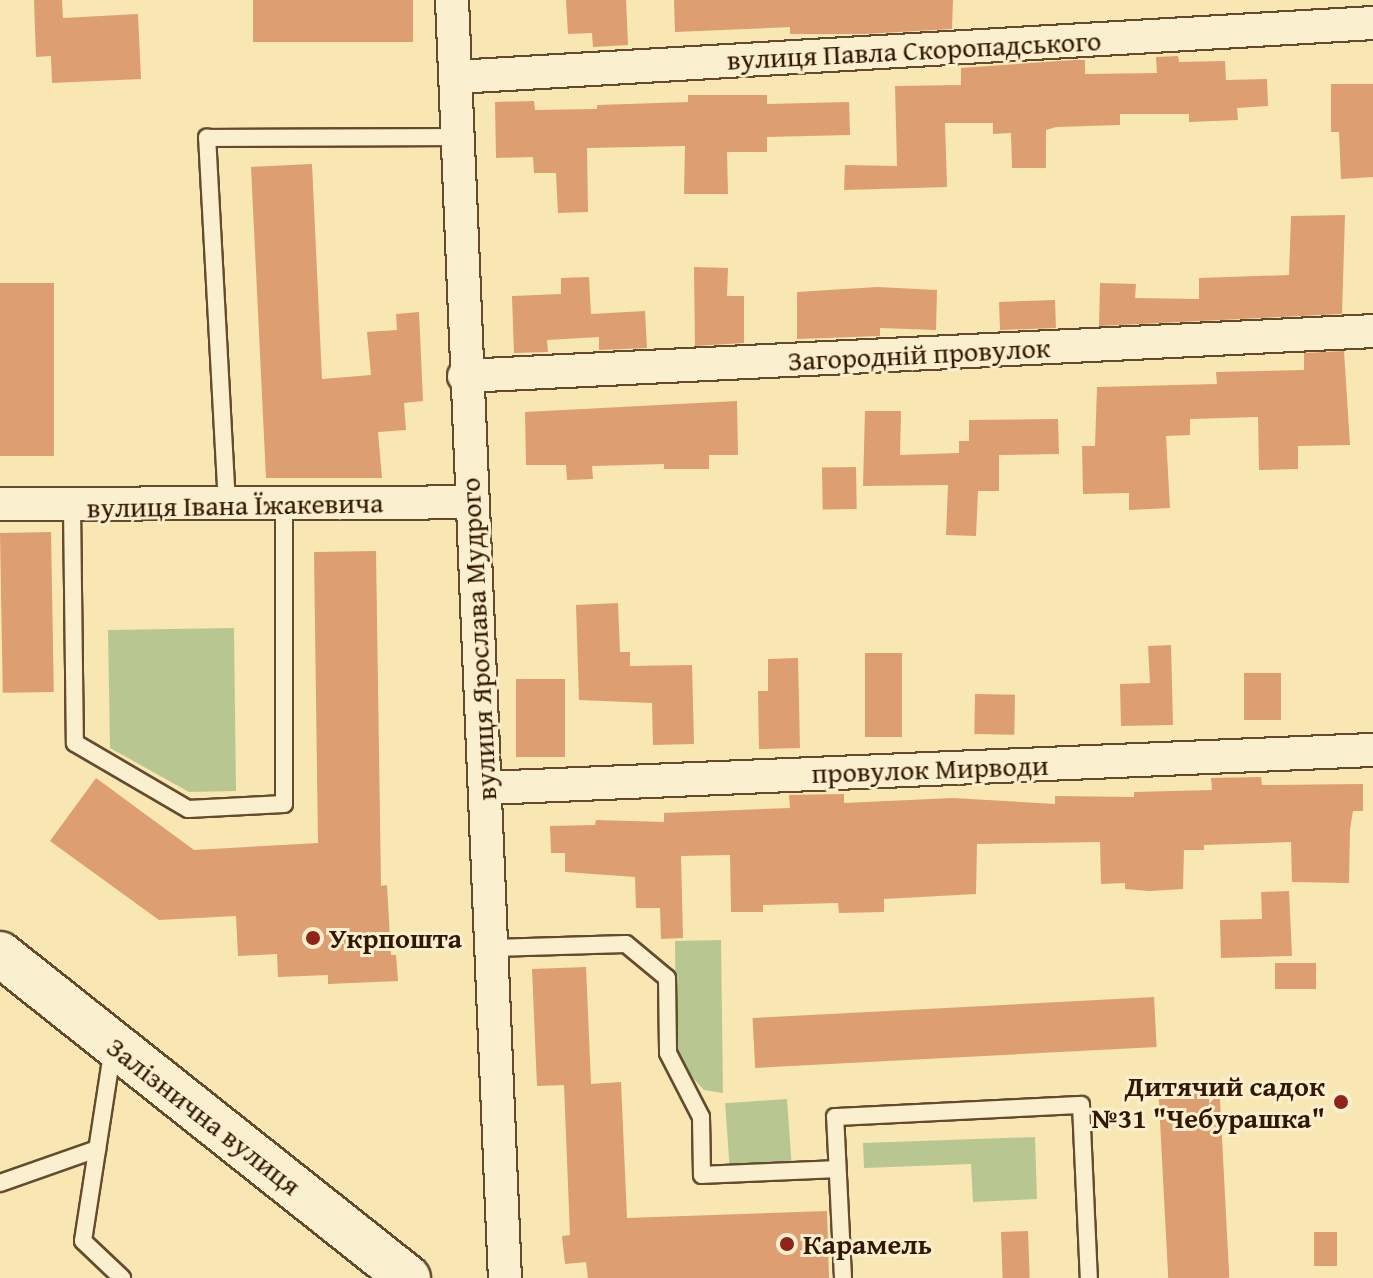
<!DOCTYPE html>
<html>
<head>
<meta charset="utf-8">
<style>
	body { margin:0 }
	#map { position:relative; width:1373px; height:1278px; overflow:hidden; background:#f8e7b3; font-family:"Gentium Book Plus",serif }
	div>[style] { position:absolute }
	.green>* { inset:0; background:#b8c791; transform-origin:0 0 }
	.building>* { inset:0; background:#dd9e71; transform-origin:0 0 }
	.roads { filter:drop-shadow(2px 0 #644b2e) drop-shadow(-2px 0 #644b2e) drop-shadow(0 2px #644b2e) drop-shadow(0 -2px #644b2e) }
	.service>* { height:16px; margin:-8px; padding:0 8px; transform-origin:8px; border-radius:8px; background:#faefce }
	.minor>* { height:32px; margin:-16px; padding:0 16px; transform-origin:16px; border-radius:16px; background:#faefce }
	.secondary>* { height:44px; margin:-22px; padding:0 22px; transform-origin:22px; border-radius:22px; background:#faefce }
	.dots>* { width:22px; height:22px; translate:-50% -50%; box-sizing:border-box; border:4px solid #faefce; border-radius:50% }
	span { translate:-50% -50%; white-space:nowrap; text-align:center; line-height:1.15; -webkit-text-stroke:6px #faefce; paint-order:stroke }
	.street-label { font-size:28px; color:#331702 }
	.poi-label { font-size:28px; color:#331702; font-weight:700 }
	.left { translate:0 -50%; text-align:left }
	.right { translate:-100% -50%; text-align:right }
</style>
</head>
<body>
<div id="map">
	<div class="green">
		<div style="clip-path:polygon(234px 628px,236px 791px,189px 792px,110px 748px,108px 630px)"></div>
		<div style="clip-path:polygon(721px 940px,723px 1093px,704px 1090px,676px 1060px,675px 941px)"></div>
		<div style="left:787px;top:1099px;width:63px;height:62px;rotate:86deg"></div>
		<div style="clip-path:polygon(1035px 1137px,1037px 1199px,973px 1202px,971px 1164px,864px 1168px,863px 1143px)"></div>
	</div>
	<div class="building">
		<div style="clip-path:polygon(34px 0,62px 0,63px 18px,138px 14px,141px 79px,52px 83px,51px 56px,36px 57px)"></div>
		<div style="left:253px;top:0;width:160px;height:42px"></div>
		<div style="clip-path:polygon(566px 0,626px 0,628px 45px,593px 47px,592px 33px,568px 34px)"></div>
		<div style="clip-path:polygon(674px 0,953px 0,952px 29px,864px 34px,790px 34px,790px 27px,675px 32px)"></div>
		<div style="clip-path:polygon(1178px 56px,1179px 62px,1225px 61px,1226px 80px,1267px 79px,1268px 106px,1237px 108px,1238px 120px,1189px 122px,1189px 114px,1120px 114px,1120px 125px,1056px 127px,1046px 130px,1046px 168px,1012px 168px,1011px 133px,993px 134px,993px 123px,945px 123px,947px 187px,844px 190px,845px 165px,897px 166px,895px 86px,961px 85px,961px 68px,1074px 60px,1085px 60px,1085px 74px,1157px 73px,1156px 57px)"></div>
		<div style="clip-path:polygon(1331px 84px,1373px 84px,1373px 177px,1341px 179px,1339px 132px,1331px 132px)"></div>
		<div style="clip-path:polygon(688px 95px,767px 95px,767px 104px,849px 102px,850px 135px,767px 137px,767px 152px,727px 152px,728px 194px,684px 194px,685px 146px,587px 148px,588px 212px,558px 213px,556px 173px,534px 173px,533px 157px,496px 158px,495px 102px,534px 101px,535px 110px,597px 109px,597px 105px,688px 102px)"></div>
		<div style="clip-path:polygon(312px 164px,322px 379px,371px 375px,367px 332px,397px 330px,396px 314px,419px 312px,423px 401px,404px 403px,406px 430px,378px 432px,382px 478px,266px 478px,251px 167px)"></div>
		<div style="clip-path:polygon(1345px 215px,1342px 314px,1099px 326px,1100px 283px,1136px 284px,1135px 298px,1199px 299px,1199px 278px,1289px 275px,1291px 216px)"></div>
		<div style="clip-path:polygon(694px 267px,728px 268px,727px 296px,744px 296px,744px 343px,695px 346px)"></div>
		<div style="clip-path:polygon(589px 277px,591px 314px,645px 311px,647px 348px,599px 350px,599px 337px,547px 340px,548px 352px,514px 353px,512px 296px,561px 294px,561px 278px)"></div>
		<div style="left:0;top:283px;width:54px;height:173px"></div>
		<div style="clip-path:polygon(877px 287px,937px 290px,936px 330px,880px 328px,880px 336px,797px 339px,797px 292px)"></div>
		<div style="left:1055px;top:300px;width:28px;height:56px;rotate:88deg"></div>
		<div style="clip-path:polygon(1344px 351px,1350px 445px,1298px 446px,1298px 469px,1259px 470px,1258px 417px,1190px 419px,1190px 435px,1166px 436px,1170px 508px,1129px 510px,1129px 493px,1083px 494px,1082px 446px,1095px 446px,1097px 387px,1217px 384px,1216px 372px,1304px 370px,1304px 353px)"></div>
		<div style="clip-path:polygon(737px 401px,738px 455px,709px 455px,709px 469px,664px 469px,664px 464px,592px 466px,593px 479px,567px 480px,566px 465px,526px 465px,525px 412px)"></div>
		<div style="clip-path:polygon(865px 411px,901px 411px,900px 455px,959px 453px,959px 441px,969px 441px,969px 420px,1058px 419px,1059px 454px,999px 455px,999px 491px,978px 491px,976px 536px,946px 535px,948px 485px,863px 486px)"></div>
		<div style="left:856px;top:467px;width:42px;height:34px;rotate:89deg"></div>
		<div style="left:51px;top:532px;width:160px;height:51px;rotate:89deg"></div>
		<div style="clip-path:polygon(376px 551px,381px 886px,387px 885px,391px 955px,396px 955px,398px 981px,328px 984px,328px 975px,278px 977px,277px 954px,238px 956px,236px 916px,159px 920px,50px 841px,96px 778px,194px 850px,318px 843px,314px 552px)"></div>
		<div style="clip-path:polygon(618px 603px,620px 652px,630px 652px,630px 666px,692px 665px,694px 744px,653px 745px,652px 703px,579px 700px,576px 605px)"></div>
		<div style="clip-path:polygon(1171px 645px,1173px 725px,1121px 726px,1120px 684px,1150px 683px,1148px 646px)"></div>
		<div style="left:865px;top:653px;width:37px;height:84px"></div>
		<div style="clip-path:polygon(798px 658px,800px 748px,759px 749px,758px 691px,768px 691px,768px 659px)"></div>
		<div style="left:1244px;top:673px;width:37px;height:47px"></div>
		<div style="left:516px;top:679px;width:49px;height:78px"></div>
		<div style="left:975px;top:694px;width:40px;height:40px;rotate:1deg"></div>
		<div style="clip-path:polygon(1261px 777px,1262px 785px,1363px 784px,1363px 811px,1353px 811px,1350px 829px,1349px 883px,1292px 882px,1291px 842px,1204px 845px,1204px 850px,1184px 850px,1183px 889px,1149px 891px,1125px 889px,1125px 883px,1101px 884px,1100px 842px,977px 844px,976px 894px,884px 899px,884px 912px,839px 913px,838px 903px,763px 905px,763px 912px,731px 912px,730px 855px,681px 856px,683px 938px,661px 939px,660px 908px,636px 908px,635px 877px,565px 872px,565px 853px,551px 853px,550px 826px,595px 825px,596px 820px,664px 822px,664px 813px,790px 808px,789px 795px,844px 794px,844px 803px,953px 798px,1055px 804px,1055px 796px,1134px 797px,1134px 792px,1212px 790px,1211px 778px)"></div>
		<div style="clip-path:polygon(1289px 891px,1292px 956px,1221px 958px,1220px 920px,1262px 919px,1261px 892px)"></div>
		<div style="left:1316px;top:963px;width:26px;height:41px;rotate:90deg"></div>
		<div style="clip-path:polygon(586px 967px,591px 1084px,621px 1082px,627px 1218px,827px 1211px,829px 1278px,588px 1278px,586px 1262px,565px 1264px,562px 1236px,570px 1235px,564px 1085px,537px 1086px,532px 969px)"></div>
		<div style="left:1154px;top:997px;width:50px;height:402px;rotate:87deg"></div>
		<div style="left:1219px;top:1081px;width:197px;height:61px;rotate:87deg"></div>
		<div style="left:1028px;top:1231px;width:47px;height:27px;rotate:88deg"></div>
		<div style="left:1314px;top:1232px;width:23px;height:34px"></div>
	</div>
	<div class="roads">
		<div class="service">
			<div style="left:227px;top:505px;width:368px;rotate:-93.1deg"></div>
			<div style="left:207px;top:138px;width:251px;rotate:-0.2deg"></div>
			<div style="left:72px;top:507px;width:236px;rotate:89.3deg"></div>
			<div style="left:75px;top:743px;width:131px;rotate:30.3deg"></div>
			<div style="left:188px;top:809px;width:96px;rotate:-3deg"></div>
			<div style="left:284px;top:804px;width:300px;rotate:-90deg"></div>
			<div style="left:493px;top:948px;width:133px;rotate:-1.7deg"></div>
			<div style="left:626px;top:944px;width:53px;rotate:39.7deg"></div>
			<div style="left:667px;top:978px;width:75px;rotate:89.2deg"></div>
			<div style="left:668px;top:1053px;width:72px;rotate:62.7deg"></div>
			<div style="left:701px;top:1117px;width:58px;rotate:89deg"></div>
			<div style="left:702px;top:1175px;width:135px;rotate:-2.5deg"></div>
			<div style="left:113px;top:1047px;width:196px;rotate:98.8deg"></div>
			<div style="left:83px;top:1241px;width:54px;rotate:43.5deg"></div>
			<div style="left:0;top:1183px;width:103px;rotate:-19.3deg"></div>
			<div style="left:843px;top:1278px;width:161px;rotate:-92.8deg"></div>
			<div style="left:835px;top:1117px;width:246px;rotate:-2.8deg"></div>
			<div style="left:1081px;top:1105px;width:173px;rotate:87.4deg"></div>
		</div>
		<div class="minor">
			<div style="left:452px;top:0;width:1279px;rotate:87.63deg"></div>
			<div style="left:456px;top:77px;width:919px;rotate:-3.37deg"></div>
			<div style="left:464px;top:376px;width:910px;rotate:-2.83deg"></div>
			<div style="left:0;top:504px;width:470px;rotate:-0.2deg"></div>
			<div style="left:487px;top:788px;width:887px;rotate:-2.46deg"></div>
		</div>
		<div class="secondary">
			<div style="left:0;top:954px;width:521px;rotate:38.45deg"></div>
		</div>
	</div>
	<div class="dots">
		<div style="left:313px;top:938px;background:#8f2418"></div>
		<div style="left:1341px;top:1102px;background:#8f2418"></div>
		<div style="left:787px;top:1244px;background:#8f2418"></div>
	</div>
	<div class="street-label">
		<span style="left:914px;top:50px;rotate:-3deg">вулиця Павла Скоропадського</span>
		<span style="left:919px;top:354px;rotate:-3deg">Загородній провулок</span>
		<span style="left:235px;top:505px;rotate:-1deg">вулиця Івана Їжакевича</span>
		<span style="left:478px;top:639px;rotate:-93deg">вулиця Ярослава Мудрого</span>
		<span style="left:930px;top:769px;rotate:-2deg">провулок Мирводи</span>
		<span style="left:204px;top:1116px;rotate:38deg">Залізнична вулиця</span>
	</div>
	<div class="poi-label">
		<span class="left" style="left:329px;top:938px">Укрпошта</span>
		<span class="right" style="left:1325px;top:1102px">Дитячий садок<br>№31 "Чебурашка"</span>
		<span class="left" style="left:803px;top:1244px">Карамель</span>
	</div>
</div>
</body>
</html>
